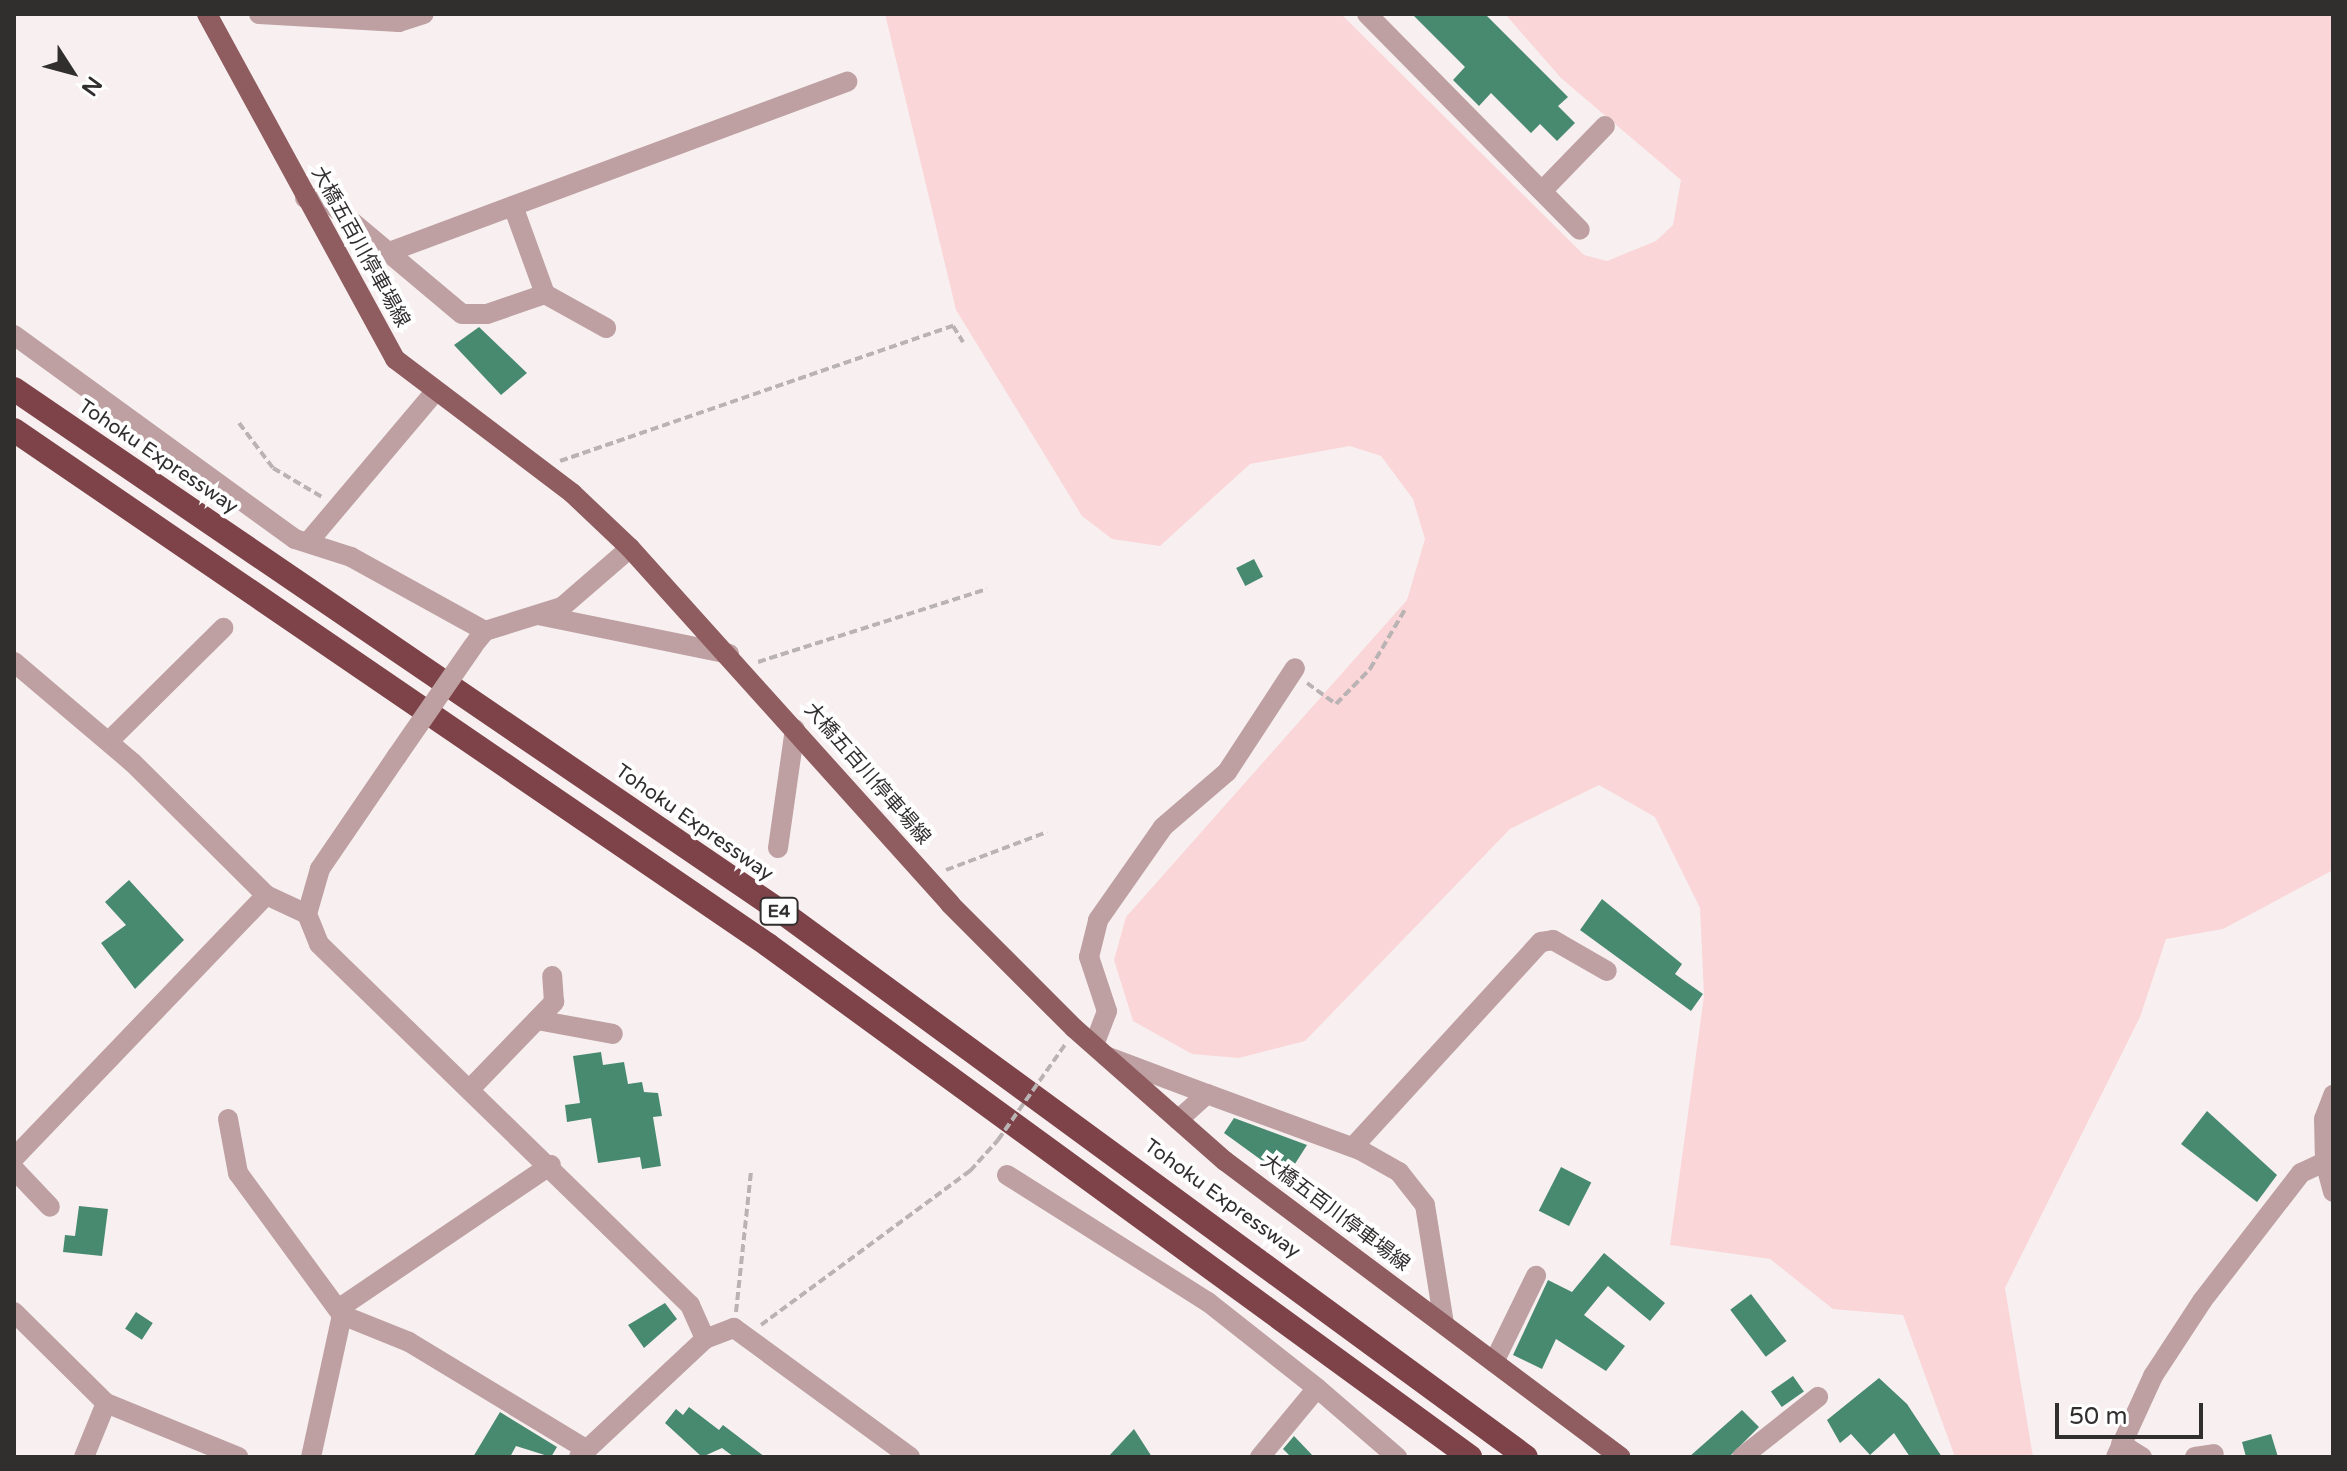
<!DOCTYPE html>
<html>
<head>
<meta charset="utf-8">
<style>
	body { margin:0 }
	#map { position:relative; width:2347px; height:1471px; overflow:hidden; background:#f8f0f0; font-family:"Varela Round","Noto Sans JP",sans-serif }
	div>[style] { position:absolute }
	.green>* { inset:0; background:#fad6d8 }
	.building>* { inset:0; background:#488a70; transform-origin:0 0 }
	.path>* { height:4px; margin-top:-2px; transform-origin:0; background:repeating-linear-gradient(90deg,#bab3b3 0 8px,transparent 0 12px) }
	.minor>* { height:20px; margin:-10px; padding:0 10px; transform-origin:10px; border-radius:10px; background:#bea0a2 }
	.major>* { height:20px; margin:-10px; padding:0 10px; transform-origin:10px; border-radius:10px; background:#8f5c60 }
	.highway>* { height:24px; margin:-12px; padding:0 12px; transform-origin:12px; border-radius:12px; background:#7d4349 }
	.path-bridge>* { height:4px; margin-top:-2px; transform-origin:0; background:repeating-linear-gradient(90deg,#bab3b3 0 8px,transparent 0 12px) }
	.minor-bridge>* { height:20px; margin:-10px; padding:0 10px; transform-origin:10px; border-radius:10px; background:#bea0a2 }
	span { translate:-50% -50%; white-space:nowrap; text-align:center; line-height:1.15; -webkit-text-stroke:8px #fff; paint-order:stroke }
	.shield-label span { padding:2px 6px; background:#fff; border:2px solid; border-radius:6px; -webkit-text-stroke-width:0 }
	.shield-label { font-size:18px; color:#312e2e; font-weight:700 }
	.street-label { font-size:20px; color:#312e2e }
	.frame { position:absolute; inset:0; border:16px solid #312e2e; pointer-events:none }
	.north { position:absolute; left:32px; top:32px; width:80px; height:80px; -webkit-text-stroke:6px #fff; paint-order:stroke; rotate:126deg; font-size:22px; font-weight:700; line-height:32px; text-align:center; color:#312e2e }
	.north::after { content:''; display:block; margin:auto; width:28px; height:36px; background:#312e2e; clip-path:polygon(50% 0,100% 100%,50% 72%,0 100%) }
	.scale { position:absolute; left:2055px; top:1403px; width:148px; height:36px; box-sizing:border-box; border:4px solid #312e2e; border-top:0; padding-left:10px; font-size:24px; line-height:28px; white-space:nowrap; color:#312e2e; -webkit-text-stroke:6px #fff; paint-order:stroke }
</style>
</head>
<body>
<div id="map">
	<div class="green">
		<div style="clip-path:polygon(885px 14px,1341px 14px,1584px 255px,1607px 261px,1656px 241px,1673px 225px,1681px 180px,1561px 78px,1505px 14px,2333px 14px,2333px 870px,2223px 929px,2166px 939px,2140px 1017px,2005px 1288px,2033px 1457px,1955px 1457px,1903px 1315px,1833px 1309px,1770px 1259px,1670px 1245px,1704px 996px,1700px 908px,1655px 817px,1599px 785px,1510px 829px,1305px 1041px,1239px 1058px,1192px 1054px,1133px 1021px,1114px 960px,1126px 917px,1407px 600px,1425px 539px,1413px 499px,1381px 456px,1350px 446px,1250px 464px,1160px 546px,1112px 539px,1082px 516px,956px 310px)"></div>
	</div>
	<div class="building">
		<div style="clip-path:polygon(1412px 14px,1485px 14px,1568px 97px,1558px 106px,1575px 123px,1557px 141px,1540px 124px,1531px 133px,1491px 93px,1479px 106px,1453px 80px,1465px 67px)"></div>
		<div style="clip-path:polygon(479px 327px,527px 373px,501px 395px,454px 345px)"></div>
		<div style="left:1254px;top:559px;width:20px;height:20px;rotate:63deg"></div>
		<div style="clip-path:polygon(129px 880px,184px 940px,135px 989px,101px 943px,126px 925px,105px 902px)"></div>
		<div style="clip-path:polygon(1602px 899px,1682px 964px,1675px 974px,1703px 994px,1691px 1011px,1580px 930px)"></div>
		<div style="clip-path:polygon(601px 1052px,603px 1065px,624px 1062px,628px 1084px,642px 1082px,644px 1092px,658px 1093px,662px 1116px,653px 1117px,661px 1166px,642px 1169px,640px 1157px,598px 1163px,591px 1118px,567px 1122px,565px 1105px,580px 1103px,573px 1056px)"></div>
		<div style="clip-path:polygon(2207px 1111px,2277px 1175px,2257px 1202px,2181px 1144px)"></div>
		<div style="clip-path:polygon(1234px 1118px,1307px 1145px,1286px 1178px,1224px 1133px)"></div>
		<div style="left:1561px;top:1167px;width:34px;height:49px;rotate:27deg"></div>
		<div style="clip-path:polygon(79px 1206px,108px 1209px,102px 1256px,63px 1252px,65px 1235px,75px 1236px)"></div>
		<div style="clip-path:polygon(1604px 1253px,1665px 1303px,1650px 1321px,1608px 1286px,1584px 1315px,1625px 1346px,1606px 1371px,1556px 1339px,1542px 1369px,1513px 1355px,1548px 1280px,1572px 1292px)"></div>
		<div style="left:1751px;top:1294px;width:59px;height:26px;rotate:53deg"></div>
		<div style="clip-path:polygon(665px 1303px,677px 1319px,644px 1348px,628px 1325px)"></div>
		<div style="left:136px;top:1312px;width:20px;height:20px;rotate:33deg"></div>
		<div style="left:1793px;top:1376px;width:19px;height:27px;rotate:55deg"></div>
		<div style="clip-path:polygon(1879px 1378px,1907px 1404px,1942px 1457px,1910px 1457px,1894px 1433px,1870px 1455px,1851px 1434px,1840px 1443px,1827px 1420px)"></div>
		<div style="clip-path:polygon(689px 1407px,719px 1430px,723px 1425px,765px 1457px,734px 1457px,722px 1448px,702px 1457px,665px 1423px,676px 1409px,683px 1415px)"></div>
		<div style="clip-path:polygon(1742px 1410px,1759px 1427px,1729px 1457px,1689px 1457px)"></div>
		<div style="clip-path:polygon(500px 1412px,557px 1447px,551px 1457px,516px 1446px,510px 1457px,473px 1457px)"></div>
		<div style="clip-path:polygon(1134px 1429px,1152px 1457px,1108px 1457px)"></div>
		<div style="clip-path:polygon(2271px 1434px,2278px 1457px,2246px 1457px,2242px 1442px)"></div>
		<div style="clip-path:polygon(1294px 1436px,1314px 1457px,1291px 1457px,1283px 1449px)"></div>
	</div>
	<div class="path">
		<div style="left:239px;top:423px;width:56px;rotate:52.9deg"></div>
		<div style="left:273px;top:468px;width:57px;rotate:30.6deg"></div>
		<div style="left:560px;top:461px;width:416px;rotate:-19deg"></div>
		<div style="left:953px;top:326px;width:19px;rotate:58deg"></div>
		<div style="left:758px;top:662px;width:240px;rotate:-17.7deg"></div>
		<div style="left:1307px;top:683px;width:36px;rotate:36deg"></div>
		<div style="left:1336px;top:704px;width:49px;rotate:-45.8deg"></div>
		<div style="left:1370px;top:669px;width:71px;rotate:-59.5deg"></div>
		<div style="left:946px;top:870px;width:108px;rotate:-20.6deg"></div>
		<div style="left:736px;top:1312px;width:142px;rotate:-83.9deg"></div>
		<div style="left:761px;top:1325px;width:260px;rotate:-36.4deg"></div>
		<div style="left:970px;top:1171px;width:42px;rotate:-47.9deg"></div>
	</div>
	<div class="minor">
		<div style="left:259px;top:14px;width:140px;rotate:3.3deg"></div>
		<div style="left:399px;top:22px;width:26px;rotate:-18deg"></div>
		<div style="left:1367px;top:14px;width:303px;rotate:45.4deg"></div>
		<div style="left:1543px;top:190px;width:89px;rotate:-45.9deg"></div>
		<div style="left:305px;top:198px;width:21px;rotate:5deg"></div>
		<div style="left:326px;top:200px;width:177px;rotate:40deg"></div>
		<div style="left:462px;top:314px;width:25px"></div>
		<div style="left:487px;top:314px;width:61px;rotate:-19deg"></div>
		<div style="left:545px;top:294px;width:70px;rotate:29.1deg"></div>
		<div style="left:513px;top:206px;width:94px;rotate:70deg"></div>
		<div style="left:389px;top:252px;width:489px;rotate:-20.4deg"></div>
		<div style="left:14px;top:335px;width:347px;rotate:36deg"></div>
		<div style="left:295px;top:539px;width:59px;rotate:17.8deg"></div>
		<div style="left:351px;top:557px;width:153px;rotate:28.9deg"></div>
		<div style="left:309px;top:541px;width:194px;rotate:-49.8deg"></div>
		<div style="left:538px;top:615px;width:195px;rotate:11.5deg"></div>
		<div style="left:476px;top:642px;width:14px;rotate:-51deg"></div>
		<div style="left:485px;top:631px;width:81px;rotate:-17.3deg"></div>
		<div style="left:562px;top:607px;width:90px;rotate:-40.9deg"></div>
		<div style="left:14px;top:662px;width:155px;rotate:40.3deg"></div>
		<div style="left:132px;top:762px;width:189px;rotate:44.8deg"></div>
		<div style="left:109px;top:741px;width:161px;rotate:-44.7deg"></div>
		<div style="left:397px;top:756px;width:137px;rotate:124.3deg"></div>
		<div style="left:320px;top:869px;width:47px;rotate:106.1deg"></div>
		<div style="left:307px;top:914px;width:32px;rotate:68deg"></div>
		<div style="left:319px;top:944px;width:518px;rotate:44.22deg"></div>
		<div style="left:690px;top:1305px;width:37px;rotate:66deg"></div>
		<div style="left:778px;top:848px;width:120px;rotate:-81.9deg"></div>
		<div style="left:537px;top:1020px;width:77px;rotate:10.4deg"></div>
		<div style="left:1094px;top:1045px;width:36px;rotate:-69deg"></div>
		<div style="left:1107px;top:1011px;width:57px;rotate:-108.4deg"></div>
		<div style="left:1089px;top:957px;width:38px;rotate:-76deg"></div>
		<div style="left:1098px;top:920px;width:113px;rotate:-55deg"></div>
		<div style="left:1163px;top:827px;width:84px;rotate:-40.7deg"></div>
		<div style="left:1227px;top:772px;width:124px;rotate:-56.8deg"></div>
		<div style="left:1106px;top:1056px;width:108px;rotate:20.6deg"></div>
		<div style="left:471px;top:1088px;width:120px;rotate:-46deg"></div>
		<div style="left:554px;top:1002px;width:26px;rotate:-94deg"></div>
		<div style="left:228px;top:1119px;width:55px;rotate:79.5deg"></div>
		<div style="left:238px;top:1173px;width:176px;rotate:53.8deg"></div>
		<div style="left:342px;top:1315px;width:145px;rotate:102.3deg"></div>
		<div style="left:1178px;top:1120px;width:39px;rotate:-42deg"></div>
		<div style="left:1207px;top:1094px;width:163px;rotate:20.1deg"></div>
		<div style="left:1360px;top:1150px;width:45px;rotate:29.4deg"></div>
		<div style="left:1399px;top:1172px;width:42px;rotate:51.8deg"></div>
		<div style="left:1425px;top:1205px;width:121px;rotate:80.9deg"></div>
		<div style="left:1353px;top:1147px;width:278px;rotate:-47.5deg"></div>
		<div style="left:1541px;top:942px;width:12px;rotate:-9deg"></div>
		<div style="left:1553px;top:940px;width:62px;rotate:29.9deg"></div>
		<div style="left:14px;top:1158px;width:364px;rotate:-46.2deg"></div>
		<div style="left:266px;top:895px;width:45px;rotate:24.9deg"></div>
		<div style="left:2325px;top:1162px;width:43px;rotate:-91.3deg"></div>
		<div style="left:2324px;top:1119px;width:26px;rotate:-69deg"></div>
		<div style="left:14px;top:1169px;width:52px;rotate:46.5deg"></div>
		<div style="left:1007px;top:1175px;width:238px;rotate:32.3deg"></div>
		<div style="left:1208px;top:1302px;width:139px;rotate:38.3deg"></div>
		<div style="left:338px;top:1309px;width:257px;rotate:-34.1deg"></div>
		<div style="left:14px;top:1312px;width:129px;rotate:44.7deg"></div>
		<div style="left:106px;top:1403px;width:143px;rotate:22.2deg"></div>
		<div style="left:342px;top:1315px;width:72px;rotate:21.9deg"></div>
		<div style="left:409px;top:1342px;width:207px;rotate:31.2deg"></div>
		<div style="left:1494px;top:1362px;width:96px;rotate:-64deg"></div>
		<div style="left:2121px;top:1444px;width:25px;rotate:32deg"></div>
		<div style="left:84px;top:1457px;width:58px;rotate:-67.8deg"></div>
		<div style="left:579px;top:1457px;width:173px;rotate:-43.1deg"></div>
		<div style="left:705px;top:1339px;width:31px;rotate:-21deg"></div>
		<div style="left:734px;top:1328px;width:218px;rotate:36.2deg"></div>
		<div style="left:1260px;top:1457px;width:89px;rotate:-50.4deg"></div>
		<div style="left:1317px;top:1388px;width:106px;rotate:40.8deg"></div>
		<div style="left:1742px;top:1457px;width:97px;rotate:-38.3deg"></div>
		<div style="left:2116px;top:1457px;width:89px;rotate:-65.4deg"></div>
		<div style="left:2153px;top:1376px;width:90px;rotate:-56.8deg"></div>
		<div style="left:2202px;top:1301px;width:162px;rotate:-52.3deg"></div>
		<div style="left:2301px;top:1173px;width:26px;rotate:-25deg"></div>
		<div style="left:2325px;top:1162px;width:31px;rotate:75deg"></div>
		<div style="left:2195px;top:1457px;width:19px;rotate:-9deg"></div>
	</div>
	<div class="major">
		<div style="left:207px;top:14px;width:393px;rotate:61.4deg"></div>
		<div style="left:395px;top:359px;width:222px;rotate:37.1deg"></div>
		<div style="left:572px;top:493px;width:80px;rotate:43.5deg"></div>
		<div style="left:630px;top:548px;width:479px;rotate:48deg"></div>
		<div style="left:950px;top:904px;width:175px;rotate:45deg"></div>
		<div style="left:1074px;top:1028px;width:201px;rotate:41.4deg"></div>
		<div style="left:1225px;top:1161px;width:494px;rotate:36.8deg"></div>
	</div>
	<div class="highway">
		<div style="left:14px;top:389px;width:934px;rotate:34.27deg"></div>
		<div style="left:786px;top:915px;width:917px;rotate:36.22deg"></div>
		<div style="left:14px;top:430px;width:913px;rotate:34.33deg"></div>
		<div style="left:768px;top:945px;width:869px;rotate:36.1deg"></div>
	</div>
	<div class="path-bridge">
		<div style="left:998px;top:1140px;width:120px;rotate:-54.9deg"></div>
	</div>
	<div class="minor-bridge">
		<div style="left:397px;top:756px;width:135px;rotate:-55.3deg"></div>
	</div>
	<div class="shield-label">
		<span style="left:779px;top:911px">E4</span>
	</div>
	<div class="street-label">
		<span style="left:360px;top:247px;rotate:61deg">大橋五百川停車場線</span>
		<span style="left:158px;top:457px;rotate:34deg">Tohoku Expressway</span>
		<span style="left:867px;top:774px;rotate:49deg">大橋五百川停車場線</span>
		<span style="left:694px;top:823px;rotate:35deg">Tohoku Expressway</span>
		<span style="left:1222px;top:1199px;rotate:36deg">Tohoku Expressway</span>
		<span style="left:1335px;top:1213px;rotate:37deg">大橋五百川停車場線</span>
	</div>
	<div class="frame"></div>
	<div class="north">N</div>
	<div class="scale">50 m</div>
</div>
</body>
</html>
